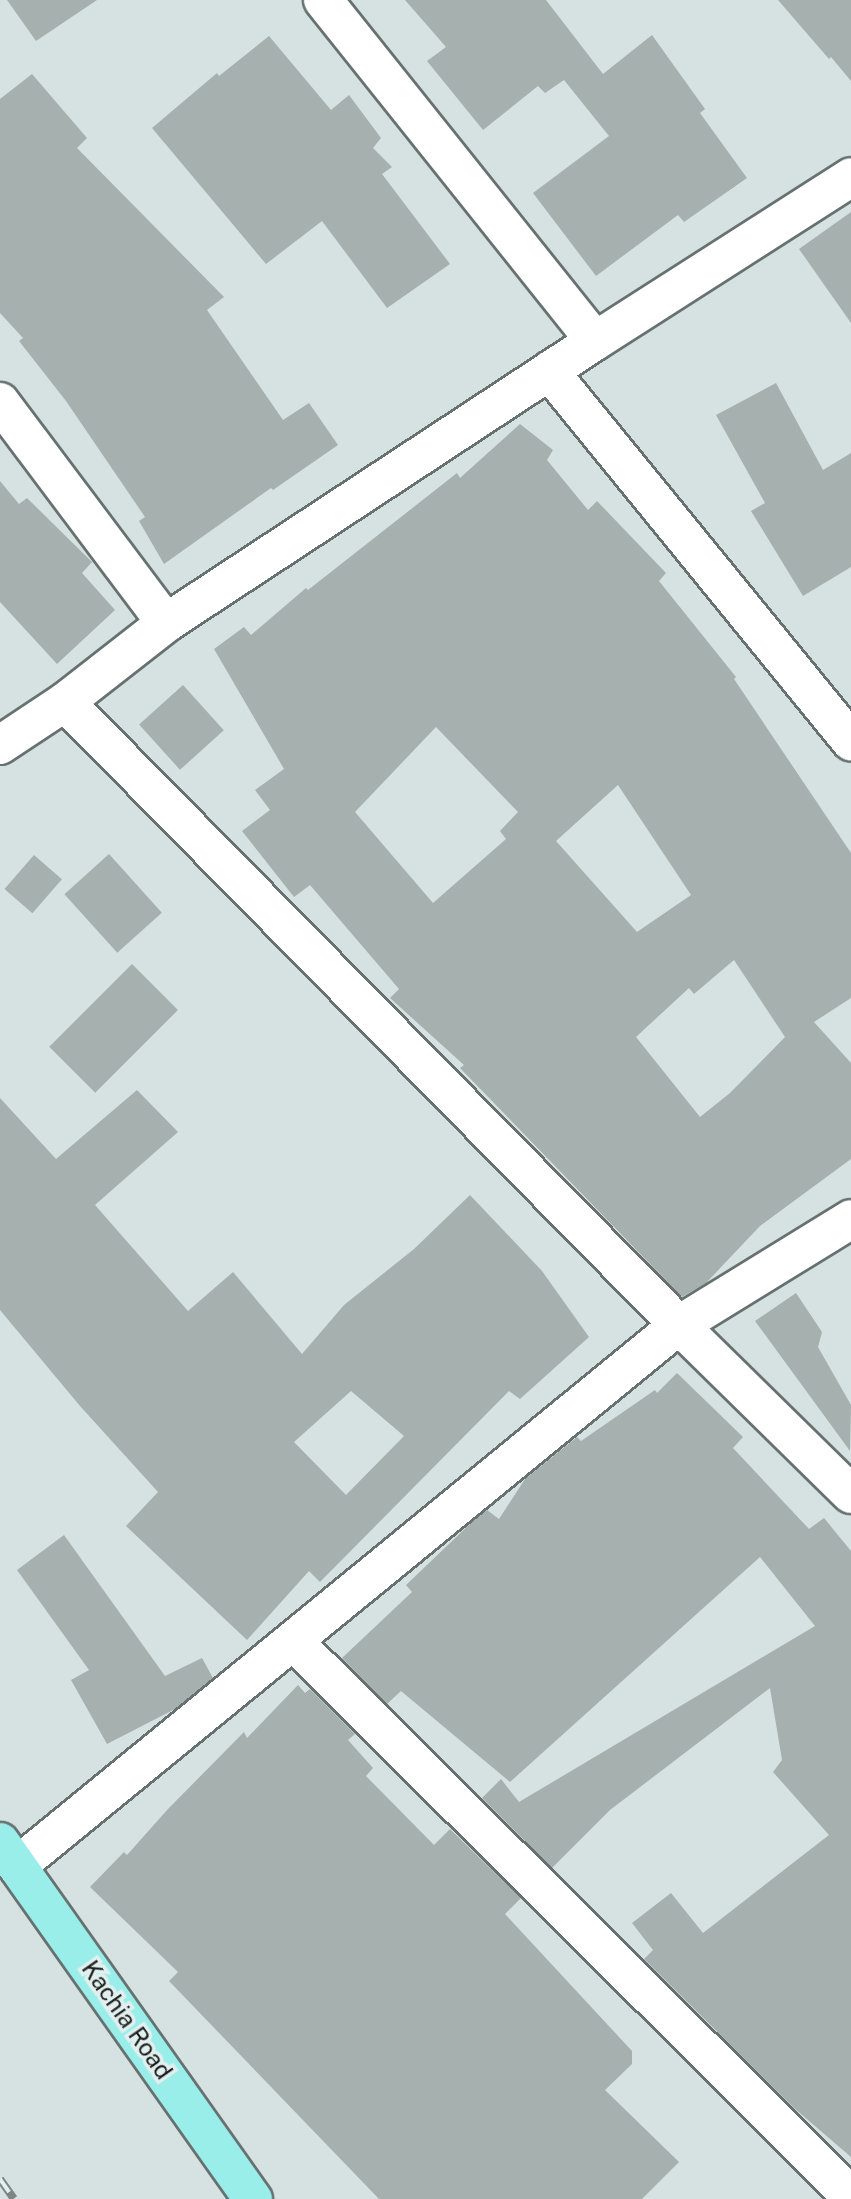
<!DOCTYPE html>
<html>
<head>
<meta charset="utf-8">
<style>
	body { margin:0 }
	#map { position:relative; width:851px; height:2199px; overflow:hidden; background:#d6e2e1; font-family:"Public Sans",sans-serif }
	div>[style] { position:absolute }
	.building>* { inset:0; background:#a5b0af; transform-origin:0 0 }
	.roads { filter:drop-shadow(2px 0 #667170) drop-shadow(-2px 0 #667170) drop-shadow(0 2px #667170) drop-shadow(0 -2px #667170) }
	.minor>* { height:38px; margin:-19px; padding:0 19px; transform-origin:19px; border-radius:19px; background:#fff }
	.primary>* { height:38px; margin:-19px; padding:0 19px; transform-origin:19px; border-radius:19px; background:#99eeea }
	.rail>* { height:8px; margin-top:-4px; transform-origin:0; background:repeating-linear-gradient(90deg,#e3efee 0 16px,#7c8484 0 32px); box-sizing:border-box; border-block:2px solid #7c8484 }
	span { translate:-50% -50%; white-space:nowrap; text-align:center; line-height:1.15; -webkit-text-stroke:7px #e3efee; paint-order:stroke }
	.street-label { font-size:24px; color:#171b1b }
</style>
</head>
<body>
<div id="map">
	<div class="building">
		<div style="clip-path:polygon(7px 0,97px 0,36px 41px)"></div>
		<div style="clip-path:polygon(405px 0,546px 0,603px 74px,652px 35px,705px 109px,700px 113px,747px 178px,684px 222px,678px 215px,596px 276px,533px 193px,609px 136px,564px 80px,545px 93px,538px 86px,483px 130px,427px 61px,446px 47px)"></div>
		<div style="clip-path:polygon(778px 0,851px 0,851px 81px,831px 57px,829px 59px)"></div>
		<div style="clip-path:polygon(269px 36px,331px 110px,349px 95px,381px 138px,373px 148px,392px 167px,382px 174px,450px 264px,387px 308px,322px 221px,266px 264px,152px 128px,217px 73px,219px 76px)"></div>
		<div style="clip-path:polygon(32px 74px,87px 138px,77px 148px,224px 297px,207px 310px,283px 420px,309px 403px,338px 445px,273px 490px,271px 488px,164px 564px,139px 521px,145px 517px,66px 401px,19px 341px,23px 338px,0 313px,0 99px)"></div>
		<div style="clip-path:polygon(851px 212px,851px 323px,799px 249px)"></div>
		<div style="clip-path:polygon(776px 383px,823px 470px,851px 453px,851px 567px,803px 596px,751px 511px,765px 503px,716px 415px)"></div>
		<div style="clip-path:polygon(evenodd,520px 424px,553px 450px,547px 460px,588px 510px,597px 501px,666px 573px,659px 581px,736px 677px,734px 679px,851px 853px,851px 998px,814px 1022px,851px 1063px,851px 1159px,760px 1226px,706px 1283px,682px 1297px,460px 1068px,464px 1065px,390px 998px,399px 989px,310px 885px,294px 897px,242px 831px,270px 810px,255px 790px,284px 769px,214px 649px,244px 627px,251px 635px,306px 588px,308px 590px,457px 473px,460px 478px,520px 424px,436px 727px,518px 812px,500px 831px,506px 839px,433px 903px,355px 812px,436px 727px,520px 424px,618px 785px,691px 895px,637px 932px,556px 841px,618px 785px,520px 424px,734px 960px,785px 1037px,730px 1093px,700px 1117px,636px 1037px,689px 988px,694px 994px,734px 960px)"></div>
		<div style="clip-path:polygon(0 481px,19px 504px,27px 498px,92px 562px,82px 573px,115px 610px,57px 664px,0 602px)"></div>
		<div style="left:183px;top:685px;width:61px;height:59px;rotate:48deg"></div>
		<div style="left:109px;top:854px;width:79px;height:60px;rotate:48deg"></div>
		<div style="left:34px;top:855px;width:37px;height:45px;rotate:41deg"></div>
		<div style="left:132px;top:964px;width:65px;height:117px;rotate:45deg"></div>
		<div style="clip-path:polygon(evenodd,137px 1090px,178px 1132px,95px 1205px,188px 1311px,233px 1272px,302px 1354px,344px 1305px,414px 1249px,470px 1195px,542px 1271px,589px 1337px,520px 1399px,509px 1391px,320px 1582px,309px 1571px,247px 1640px,126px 1526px,158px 1492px,80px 1406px,0 1310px,0 1098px,56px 1159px,137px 1090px,351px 1391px,404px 1436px,346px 1495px,294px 1442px,351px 1391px)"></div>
		<div style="clip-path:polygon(796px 1293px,822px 1332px,818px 1347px,851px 1405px,850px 1451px,755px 1321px)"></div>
		<div style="clip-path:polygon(677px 1373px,743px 1437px,733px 1448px,809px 1529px,824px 1518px,851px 1551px,851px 2157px,794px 2108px,644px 1959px,653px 1950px,632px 1923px,671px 1893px,703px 1933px,829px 1835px,773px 1772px,782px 1760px,770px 1688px,610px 1810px,552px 1868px,482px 1798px,501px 1779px,519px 1802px,815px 1626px,760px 1557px,510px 1782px,401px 1691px,387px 1704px,342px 1658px,412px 1592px,406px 1585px,471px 1523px,487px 1510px,499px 1519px,525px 1479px,577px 1437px,581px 1441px,655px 1390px,657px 1393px)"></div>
		<div style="clip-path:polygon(64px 1535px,165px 1676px,202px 1658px,213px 1678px,175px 1709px,107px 1744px,71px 1680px,89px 1670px,17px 1570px)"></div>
		<div style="clip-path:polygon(298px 1685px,305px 1693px,310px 1689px,355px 1734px,348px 1740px,373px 1768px,366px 1776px,434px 1845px,450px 1829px,521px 1898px,505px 1914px,632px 2051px,632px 2064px,605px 2090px,679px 2162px,642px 2199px,379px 2199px,169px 1981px,178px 1972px,90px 1887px,124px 1852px,127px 1855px,168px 1809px,244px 1732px,247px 1738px)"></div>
	</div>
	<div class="roads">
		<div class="minor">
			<div style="left:323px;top:0;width:436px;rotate:51.4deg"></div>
			<div style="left:549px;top:371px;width:478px;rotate:50.8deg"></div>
			<div style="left:0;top:402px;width:276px;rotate:53.1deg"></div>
			<div style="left:65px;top:702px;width:875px;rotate:45.42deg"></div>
			<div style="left:679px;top:1325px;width:241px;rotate:44.5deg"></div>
			<div style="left:0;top:745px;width:78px;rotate:-33.5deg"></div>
			<div style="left:65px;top:702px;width:128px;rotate:-38deg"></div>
			<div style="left:166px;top:623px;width:513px;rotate:-33.32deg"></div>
			<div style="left:595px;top:341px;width:304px;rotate:-32.6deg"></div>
			<div style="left:294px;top:1642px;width:786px;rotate:44.85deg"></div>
			<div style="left:17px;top:1866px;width:855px;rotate:-39.26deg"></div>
			<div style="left:679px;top:1325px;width:202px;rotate:-31.6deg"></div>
		</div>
		<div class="primary">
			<div style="left:0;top:1842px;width:438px;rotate:54.7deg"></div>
		</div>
	</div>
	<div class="rail">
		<div style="left:0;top:2179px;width:24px;rotate:55deg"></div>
	</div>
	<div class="street-label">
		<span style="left:127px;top:2020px;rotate:55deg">Kachia Road</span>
	</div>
</div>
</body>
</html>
